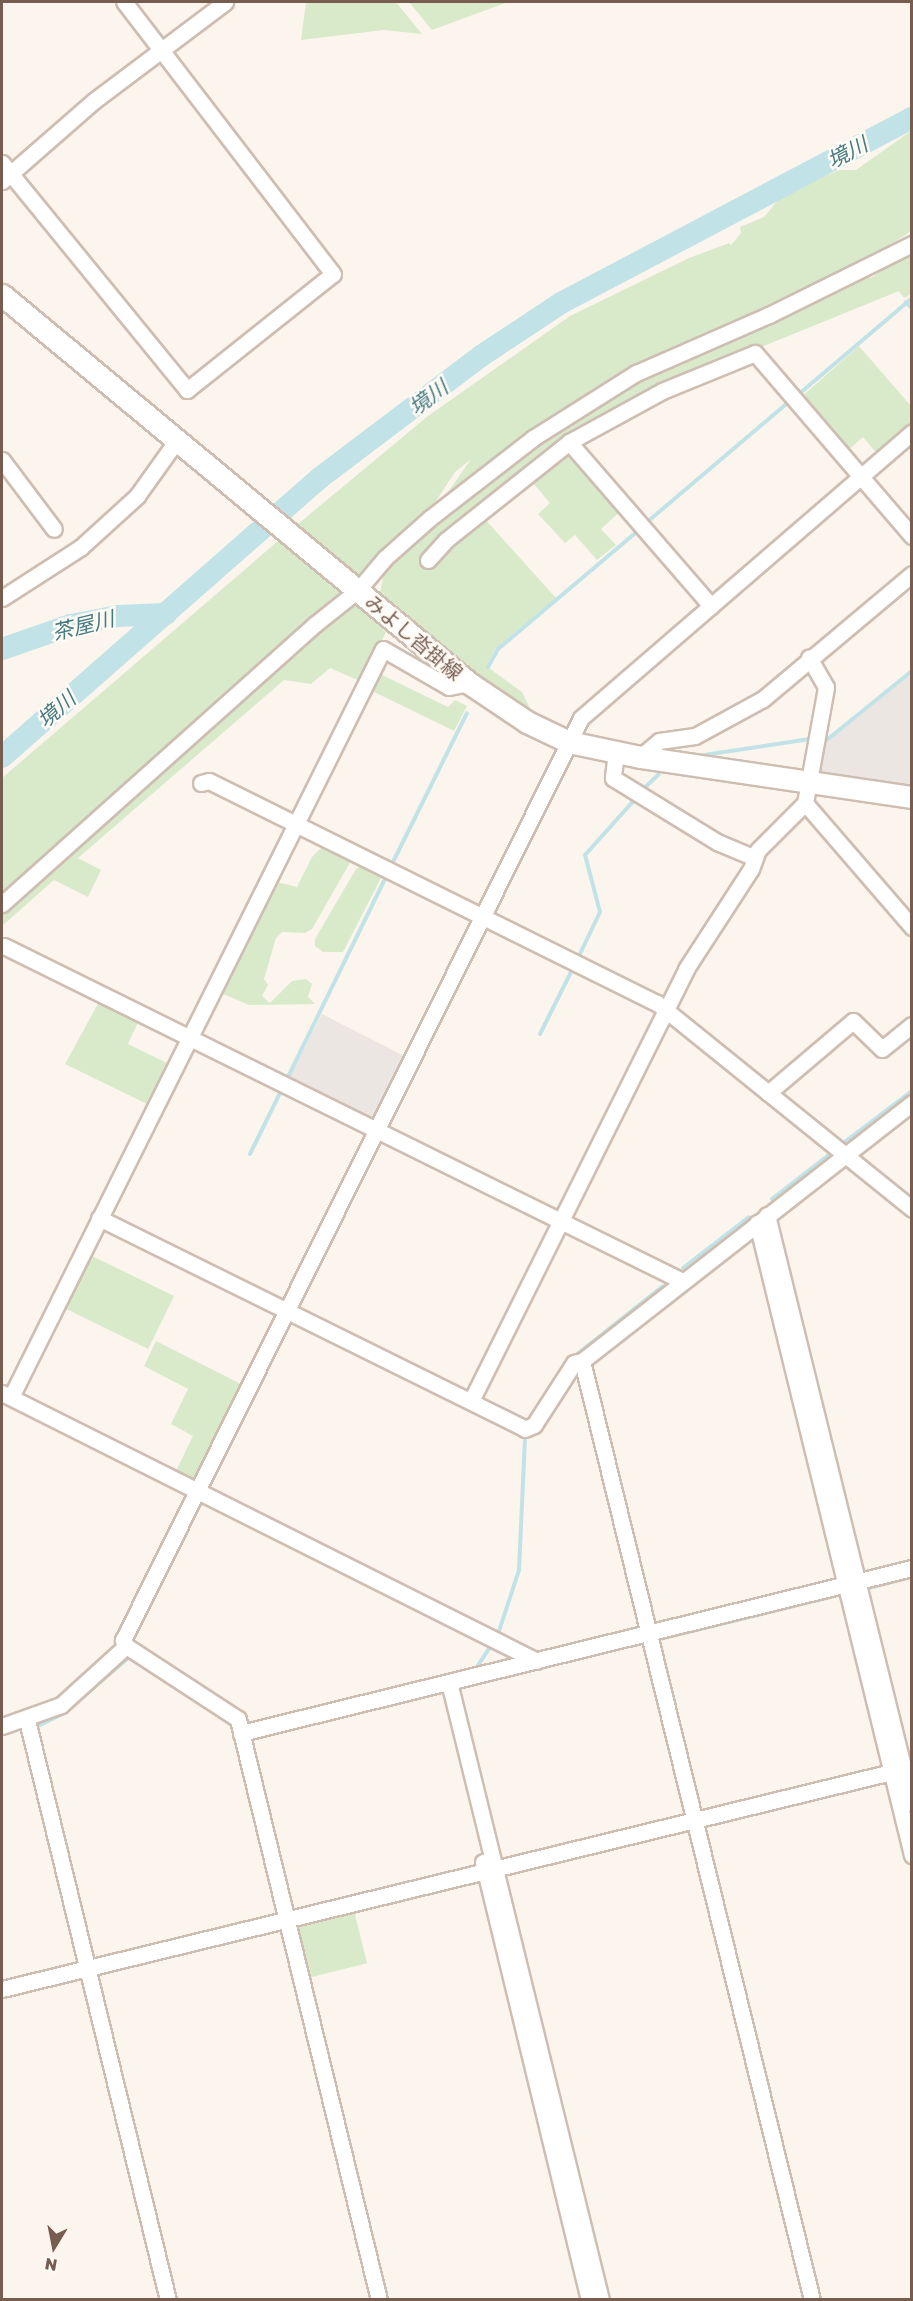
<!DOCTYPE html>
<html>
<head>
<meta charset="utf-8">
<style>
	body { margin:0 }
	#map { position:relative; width:913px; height:2301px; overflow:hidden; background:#fcf5ed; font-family:"Golos Text","Noto Sans JP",sans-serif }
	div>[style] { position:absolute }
	.industrial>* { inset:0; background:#ece6e2; transform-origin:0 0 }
	.green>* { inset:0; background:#d9eacb; transform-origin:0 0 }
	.stream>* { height:4px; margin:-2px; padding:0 2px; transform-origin:2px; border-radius:2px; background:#c1e2e6 }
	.river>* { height:22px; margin:-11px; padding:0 11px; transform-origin:11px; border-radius:11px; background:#c1e2e6 }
	.roads { filter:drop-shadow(2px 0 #cebeb2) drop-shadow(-2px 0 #cebeb2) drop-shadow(0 2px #cebeb2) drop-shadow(0 -2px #cebeb2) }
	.street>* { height:15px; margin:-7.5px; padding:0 7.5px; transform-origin:7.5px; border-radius:7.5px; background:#fff }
	.secondary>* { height:21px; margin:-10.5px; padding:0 10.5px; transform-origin:10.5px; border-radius:10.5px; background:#fff }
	span { translate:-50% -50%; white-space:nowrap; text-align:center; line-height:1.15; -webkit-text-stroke:5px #fefaf4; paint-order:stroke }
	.street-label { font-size:20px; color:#775c50 }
	.water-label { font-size:21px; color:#477b82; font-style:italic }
	.frame { position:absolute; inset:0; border:3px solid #775c50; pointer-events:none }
	.north { position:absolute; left:24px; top:2217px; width:60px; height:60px; -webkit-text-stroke:4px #fefaf4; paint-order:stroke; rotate:190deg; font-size:16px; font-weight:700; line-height:24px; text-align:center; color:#775c50 }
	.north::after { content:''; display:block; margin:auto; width:21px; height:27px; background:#775c50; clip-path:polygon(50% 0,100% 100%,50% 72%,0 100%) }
</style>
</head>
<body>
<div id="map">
	<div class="industrial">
		<div style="clip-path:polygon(911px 674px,911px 785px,820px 773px,826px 741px)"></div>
		<div style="left:322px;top:1014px;width:95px;height:77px;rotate:27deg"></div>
	</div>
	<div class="green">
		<div style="clip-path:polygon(306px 2px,396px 2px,422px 34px,384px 30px,301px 40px)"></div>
		<div style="clip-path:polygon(409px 2px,508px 2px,432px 30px)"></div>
		<div style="clip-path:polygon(911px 131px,911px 231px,859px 266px,687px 344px,439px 505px,471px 459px,455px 472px,424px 519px,362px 580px,298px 524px,428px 416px,570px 316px,689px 258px,729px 243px,731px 245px,741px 233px,740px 227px,764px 217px,783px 194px,839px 170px,856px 170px)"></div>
		<div style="clip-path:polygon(911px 250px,911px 294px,904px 298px,899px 291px,663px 387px,624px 407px,482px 516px,556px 598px,496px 648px,486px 666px,522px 692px,531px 710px,479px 675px,380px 592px,385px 569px,398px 551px,500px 467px,617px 387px,863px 274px,871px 278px)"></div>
		<div style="clip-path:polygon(859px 346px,911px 406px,911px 428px,879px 456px,863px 437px,844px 454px,799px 399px)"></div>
		<div style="clip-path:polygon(572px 449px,623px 509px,601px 529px,616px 545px,597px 560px,575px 535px,565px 543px,538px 514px,550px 503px,527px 476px)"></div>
		<div style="clip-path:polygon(278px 541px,343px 596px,2px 898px,2px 778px)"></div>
		<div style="clip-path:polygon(353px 603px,386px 632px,362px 682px,330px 668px,311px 684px,284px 680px,78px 858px,101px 870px,88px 897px,54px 880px,2px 926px,2px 912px,313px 630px)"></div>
		<div style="clip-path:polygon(376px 672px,448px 707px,455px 700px,467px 706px,454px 731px,368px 689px)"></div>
		<div style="clip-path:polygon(325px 844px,351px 861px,312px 929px,305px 933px,282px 932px,276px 938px,264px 979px,268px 985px,262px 996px,270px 1003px,292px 981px,306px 979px,312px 984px,308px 997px,315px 1004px,249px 1005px,221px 993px,273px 881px,297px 887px,312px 857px)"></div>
		<div style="clip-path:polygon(363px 865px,380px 873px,381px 878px,343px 952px,323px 952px,315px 946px,315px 939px,356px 869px)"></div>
		<div style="clip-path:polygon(100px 1000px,139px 1020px,128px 1044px,171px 1065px,151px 1106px,65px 1064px)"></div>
		<div style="left:86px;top:1253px;width:98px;height:59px;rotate:26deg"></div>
		<div style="clip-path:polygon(156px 1341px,245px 1386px,196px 1482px,174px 1475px,193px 1436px,171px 1424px,188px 1389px,144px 1366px)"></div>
		<div style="left:353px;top:1907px;width:58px;height:60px;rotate:76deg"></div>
	</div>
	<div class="stream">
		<div style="left:906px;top:302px;width:9px;rotate:49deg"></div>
		<div style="left:799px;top:394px;width:148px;rotate:-40.3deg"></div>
		<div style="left:646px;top:523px;width:189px;rotate:-40.3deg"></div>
		<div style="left:488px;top:667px;width:21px;rotate:-61deg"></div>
		<div style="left:498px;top:649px;width:186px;rotate:-40.2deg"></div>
		<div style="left:823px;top:743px;width:114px;rotate:-39deg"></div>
		<div style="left:704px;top:755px;width:107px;rotate:-8.6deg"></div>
		<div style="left:642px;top:790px;width:23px;rotate:-43deg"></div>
		<div style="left:393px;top:862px;width:166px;rotate:-63.6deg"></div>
		<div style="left:578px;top:958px;width:51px;rotate:-64.4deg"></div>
		<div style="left:600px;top:912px;width:59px;rotate:-104.7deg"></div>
		<div style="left:585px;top:855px;width:78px;rotate:-48.1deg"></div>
		<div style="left:540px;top:1034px;width:74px;rotate:-63.4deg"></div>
		<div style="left:286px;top:1081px;width:229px;rotate:-63.9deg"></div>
		<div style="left:842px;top:1144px;width:88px;rotate:-37.1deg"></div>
		<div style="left:250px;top:1154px;width:70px;rotate:-63.8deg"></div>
		<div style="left:772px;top:1199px;width:73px;rotate:-37.8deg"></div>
		<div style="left:683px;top:1268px;width:83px;rotate:-37.7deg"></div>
		<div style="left:571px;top:1359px;width:117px;rotate:-38.4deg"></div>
		<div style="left:865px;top:1589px;width:49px;rotate:-14.3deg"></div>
		<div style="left:499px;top:1631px;width:64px;rotate:-71.8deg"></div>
		<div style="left:519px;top:1570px;width:133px;rotate:-87.4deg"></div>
		<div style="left:660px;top:1639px;width:188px;rotate:-13.8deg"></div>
		<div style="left:559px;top:1663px;width:87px;rotate:-14deg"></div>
		<div style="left:477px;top:1667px;width:27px;rotate:-57deg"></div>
		<div style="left:414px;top:1698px;width:23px;rotate:-13deg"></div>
		<div style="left:38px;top:1726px;width:28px;rotate:-26deg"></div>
		<div style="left:63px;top:1714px;width:86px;rotate:-40.7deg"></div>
		<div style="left:128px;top:1658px;width:5px"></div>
	</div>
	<div class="river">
		<div style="left:2px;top:649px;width:73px;rotate:-19.2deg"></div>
		<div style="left:71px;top:625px;width:48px;rotate:-10.8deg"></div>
		<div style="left:118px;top:616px;width:48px;rotate:-2.4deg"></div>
		<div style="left:2px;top:757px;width:424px;rotate:-41.3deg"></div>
		<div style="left:321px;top:477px;width:201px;rotate:-37.1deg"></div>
		<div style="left:481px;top:356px;width:96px;rotate:-33.5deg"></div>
		<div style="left:561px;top:303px;width:397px;rotate:-27.8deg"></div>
	</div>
	<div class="roads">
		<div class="street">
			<div style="left:2px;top:163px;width:293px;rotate:50.8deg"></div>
			<div style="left:187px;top:390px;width:186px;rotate:-38.5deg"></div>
			<div style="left:333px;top:274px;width:343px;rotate:-127.5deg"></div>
			<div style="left:2px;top:181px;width:123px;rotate:-41.1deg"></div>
			<div style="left:95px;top:100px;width:163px;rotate:-37deg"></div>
			<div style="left:569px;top:442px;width:217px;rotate:49.1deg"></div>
			<div style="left:2px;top:460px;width:86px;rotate:53deg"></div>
			<div style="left:428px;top:560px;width:27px;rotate:-48deg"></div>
			<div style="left:446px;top:540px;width:157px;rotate:-38.5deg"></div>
			<div style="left:569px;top:442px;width:106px;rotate:-28.7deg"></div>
			<div style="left:662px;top:391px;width:100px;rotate:-22.2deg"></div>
			<div style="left:755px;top:353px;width:241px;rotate:49.4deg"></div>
			<div style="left:2px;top:598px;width:94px;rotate:-32.8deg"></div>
			<div style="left:81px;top:547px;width:76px;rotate:-42.3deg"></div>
			<div style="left:137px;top:496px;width:69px;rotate:-54.5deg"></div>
			<div style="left:616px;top:752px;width:26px;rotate:97deg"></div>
			<div style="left:613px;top:778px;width:122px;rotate:31.6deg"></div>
			<div style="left:717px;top:842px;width:41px;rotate:22.8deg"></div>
			<div style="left:640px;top:757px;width:25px;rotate:-40deg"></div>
			<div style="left:659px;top:741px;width:36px;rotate:-8deg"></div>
			<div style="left:695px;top:736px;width:77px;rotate:-28.6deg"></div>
			<div style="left:763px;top:699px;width:194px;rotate:-40deg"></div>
			<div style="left:201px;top:783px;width:8px;rotate:-14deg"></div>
			<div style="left:209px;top:781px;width:500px;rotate:26.4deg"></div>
			<div style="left:657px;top:1003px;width:328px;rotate:38.9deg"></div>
			<div style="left:805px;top:803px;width:164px;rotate:49.2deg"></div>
			<div style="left:2px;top:904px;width:419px;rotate:-41.8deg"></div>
			<div style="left:314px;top:625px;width:56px;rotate:-38.5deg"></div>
			<div style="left:358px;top:590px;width:42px;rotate:-49.8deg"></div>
			<div style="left:385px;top:558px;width:60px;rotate:-41.6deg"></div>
			<div style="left:430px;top:518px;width:130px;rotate:-37.8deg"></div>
			<div style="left:533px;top:438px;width:122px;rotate:-32.3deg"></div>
			<div style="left:636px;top:373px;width:145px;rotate:-23.6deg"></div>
			<div style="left:769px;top:315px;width:160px;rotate:-26.4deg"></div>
			<div style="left:4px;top:946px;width:756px;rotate:26.29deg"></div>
			<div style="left:768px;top:1093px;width:111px;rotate:-40.3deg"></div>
			<div style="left:853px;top:1021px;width:40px;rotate:44deg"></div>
			<div style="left:882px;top:1049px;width:38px;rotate:-39deg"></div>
			<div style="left:767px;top:1215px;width:606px;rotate:76.15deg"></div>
			<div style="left:99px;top:1218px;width:475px;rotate:26.3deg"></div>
			<div style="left:525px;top:1429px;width:10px;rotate:-24deg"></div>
			<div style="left:534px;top:1425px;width:74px;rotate:-57.2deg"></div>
			<div style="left:574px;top:1363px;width:8px;rotate:-14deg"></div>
			<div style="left:757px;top:1223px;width:651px;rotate:76.22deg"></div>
			<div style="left:2px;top:1393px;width:598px;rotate:26.61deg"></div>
			<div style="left:11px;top:1397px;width:835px;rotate:-63.56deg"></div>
			<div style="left:383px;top:649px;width:76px;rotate:29.9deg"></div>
			<div style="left:449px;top:687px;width:20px;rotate:-11deg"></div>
			<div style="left:471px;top:1401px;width:483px;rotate:-63.5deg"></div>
			<div style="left:686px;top:969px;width:119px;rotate:-57deg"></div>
			<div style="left:751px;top:869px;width:20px;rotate:-70deg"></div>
			<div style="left:758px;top:850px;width:66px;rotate:-45deg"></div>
			<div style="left:805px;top:803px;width:118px;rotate:-79.7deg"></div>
			<div style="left:826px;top:687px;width:34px;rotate:-120deg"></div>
			<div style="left:449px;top:1682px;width:636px;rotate:76.18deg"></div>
			<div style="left:27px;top:1720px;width:597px;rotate:76.34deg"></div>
			<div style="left:2px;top:1726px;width:63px;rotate:-19.6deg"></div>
			<div style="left:61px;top:1705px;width:88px;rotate:-42.2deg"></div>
			<div style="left:241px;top:1733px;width:691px;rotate:-13.82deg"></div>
			<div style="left:483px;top:1862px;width:451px;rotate:76.4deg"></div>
			<div style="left:2px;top:1989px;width:937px;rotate:-13.71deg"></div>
			<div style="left:379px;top:2300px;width:598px;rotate:-103.64deg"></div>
			<div style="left:238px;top:1719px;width:134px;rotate:-146.9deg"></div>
			<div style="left:126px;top:1646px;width:7px;rotate:-117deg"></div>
			<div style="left:123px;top:1640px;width:1029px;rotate:-63.58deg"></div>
			<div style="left:581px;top:718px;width:437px;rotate:-40.8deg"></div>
			<div style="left:812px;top:2300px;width:967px;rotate:-103.76deg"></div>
			<div style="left:582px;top:1361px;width:419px;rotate:-38deg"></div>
		</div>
		<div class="secondary">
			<div style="left:2px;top:295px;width:607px;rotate:39.72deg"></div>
			<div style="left:469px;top:683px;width:70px;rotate:33.9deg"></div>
			<div style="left:527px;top:722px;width:47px;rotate:25.5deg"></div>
			<div style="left:569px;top:742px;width:73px;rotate:11.9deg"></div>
			<div style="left:640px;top:757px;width:275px;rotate:8.4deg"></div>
		</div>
	</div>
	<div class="street-label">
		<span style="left:414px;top:637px;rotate:40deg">みよし沓掛線</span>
	</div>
	<div class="water-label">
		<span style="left:847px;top:152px;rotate:-28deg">境川</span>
		<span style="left:428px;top:397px;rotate:-37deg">境川</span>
		<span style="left:83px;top:625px;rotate:-14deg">茶屋川</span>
		<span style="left:56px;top:709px;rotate:-41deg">境川</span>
	</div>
	<div class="frame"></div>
	<div class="north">N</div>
</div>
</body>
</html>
